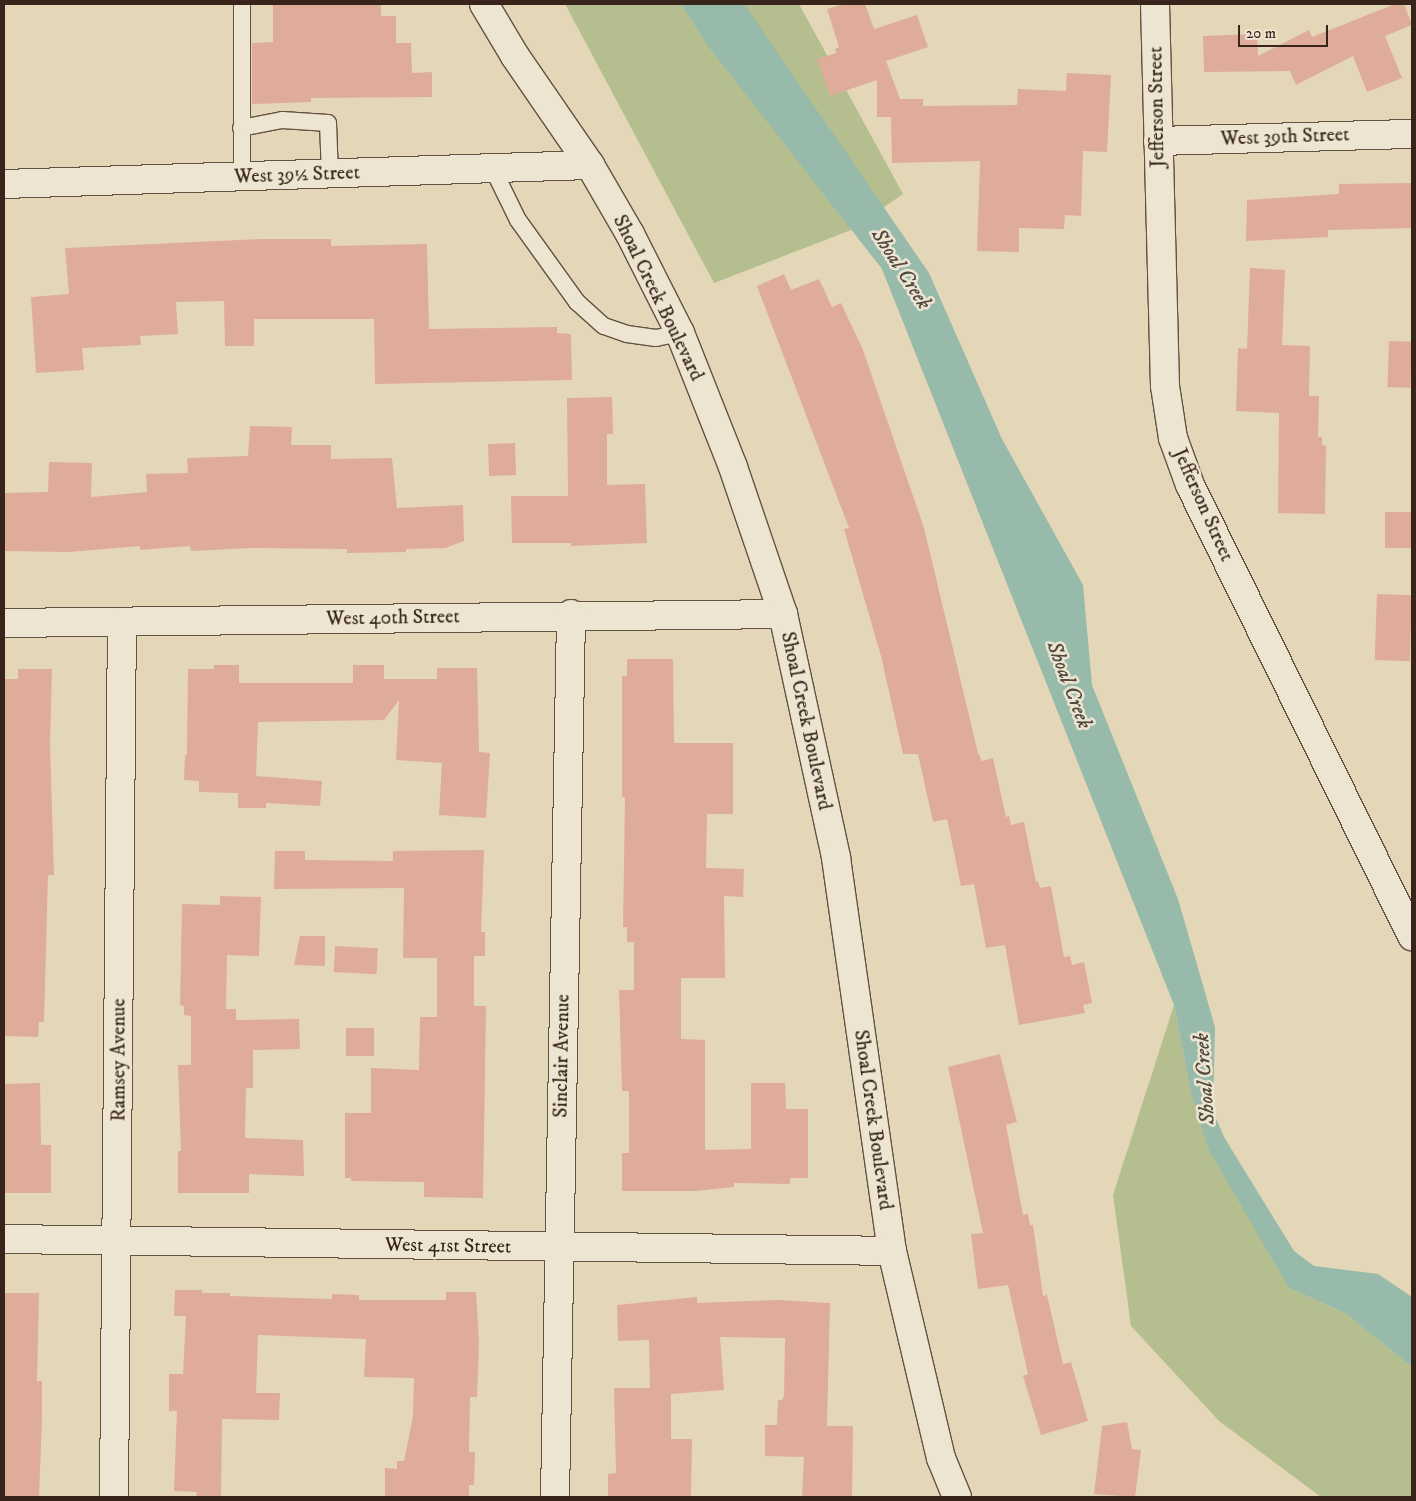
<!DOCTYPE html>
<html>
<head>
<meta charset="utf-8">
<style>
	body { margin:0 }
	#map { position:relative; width:1416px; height:1501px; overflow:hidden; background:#e4d7b8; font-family:"IM FELL DW Pica",serif }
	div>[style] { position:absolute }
	.green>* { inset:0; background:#b5be8e }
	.water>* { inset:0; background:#97baaa }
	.building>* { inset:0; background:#dfac9a; transform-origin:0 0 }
	.roads { filter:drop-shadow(1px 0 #635142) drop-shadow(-1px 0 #635142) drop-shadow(0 1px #635142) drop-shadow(0 -1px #635142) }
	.lane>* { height:16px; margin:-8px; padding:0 8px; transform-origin:8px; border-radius:8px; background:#ede5d1 }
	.street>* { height:28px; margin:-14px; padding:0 14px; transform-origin:14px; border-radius:14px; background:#ede5d1 }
	.secondary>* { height:28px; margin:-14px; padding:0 14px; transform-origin:14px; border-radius:14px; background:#ede5d1 }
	span { translate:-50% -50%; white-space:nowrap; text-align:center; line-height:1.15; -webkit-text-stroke:5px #ede5d1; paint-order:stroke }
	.street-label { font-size:20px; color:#38241a }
	.water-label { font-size:21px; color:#504a3e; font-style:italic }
	.frame { position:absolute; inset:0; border:5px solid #38241a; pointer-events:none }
	.scale { position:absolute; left:1238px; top:25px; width:90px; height:22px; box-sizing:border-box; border:2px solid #38241a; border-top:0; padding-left:6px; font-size:15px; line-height:18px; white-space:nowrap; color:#38241a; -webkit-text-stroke:4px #ede5d1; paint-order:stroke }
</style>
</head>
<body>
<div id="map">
	<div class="green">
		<div style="clip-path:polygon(565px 4px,799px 4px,903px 194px,851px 230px,714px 283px)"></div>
		<div style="clip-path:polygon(1174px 1005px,1191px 1093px,1289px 1288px,1345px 1313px,1412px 1367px,1412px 1497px,1321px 1497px,1219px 1421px,1131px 1326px,1113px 1195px)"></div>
	</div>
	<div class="water">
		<div style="clip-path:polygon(681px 4px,744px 4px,929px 273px,1002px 439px,1083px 585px,1092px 685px,1178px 899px,1215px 1027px,1213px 1111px,1224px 1137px,1294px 1251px,1314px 1266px,1378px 1274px,1412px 1297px,1412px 1367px,1345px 1313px,1289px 1288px,1209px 1150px,1191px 1093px,1174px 1005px,882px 269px,708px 46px)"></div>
	</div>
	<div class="building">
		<div style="clip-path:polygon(273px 4px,381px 4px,381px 16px,396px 16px,396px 43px,411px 43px,412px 73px,432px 72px,432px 97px,311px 98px,311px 102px,252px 104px,252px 43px,273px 42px)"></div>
		<div style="clip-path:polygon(844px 4px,865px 4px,874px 29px,917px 15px,928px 47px,886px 61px,900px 99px,923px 99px,923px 106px,1017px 105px,1018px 89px,1066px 91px,1067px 73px,1111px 75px,1107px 152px,1083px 151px,1081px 216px,1065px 215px,1064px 229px,1019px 228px,1019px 252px,977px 251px,980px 161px,892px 163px,891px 117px,877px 117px,877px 80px,830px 96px,817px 59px,836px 53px,835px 49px,839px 47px,827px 9px)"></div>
		<div style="clip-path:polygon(1395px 4px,1404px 4px,1412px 25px,1385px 36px,1402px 78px,1367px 92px,1353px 56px,1296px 85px,1290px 71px,1204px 72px,1203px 36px,1257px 34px,1258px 56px,1309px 30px,1312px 37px)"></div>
		<div style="clip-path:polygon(1412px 183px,1412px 228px,1328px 230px,1328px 237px,1246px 241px,1247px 200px,1339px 194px,1339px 184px)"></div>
		<div style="clip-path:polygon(261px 239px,331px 239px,331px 246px,427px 244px,429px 329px,557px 327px,557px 333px,571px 334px,572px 380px,375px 384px,374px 319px,254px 319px,254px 346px,225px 346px,224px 301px,176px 302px,178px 334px,140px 336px,141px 345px,82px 348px,84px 370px,36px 373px,31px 297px,69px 294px,65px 248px)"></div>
		<div style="clip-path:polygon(1250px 268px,1285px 270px,1282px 345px,1310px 346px,1309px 396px,1319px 396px,1318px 437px,1322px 437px,1322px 445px,1326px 446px,1325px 514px,1278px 513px,1279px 413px,1236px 411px,1238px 348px,1247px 349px)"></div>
		<div style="clip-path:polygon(784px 274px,791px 290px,819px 279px,832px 307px,841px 303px,863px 350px,924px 528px,978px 753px,982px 761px,993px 758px,1006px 817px,1009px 816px,1011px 825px,1024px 822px,1036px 882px,1038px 881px,1040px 888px,1051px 886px,1064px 957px,1070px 956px,1072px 965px,1084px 962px,1092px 1003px,1083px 1005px,1085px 1013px,1019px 1025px,1005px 945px,986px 948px,974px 884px,961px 886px,947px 819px,933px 822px,918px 754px,903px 754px,881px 656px,844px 529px,849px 528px,757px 286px)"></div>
		<div style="left:1389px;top:341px;width:23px;height:46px;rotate:2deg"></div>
		<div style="clip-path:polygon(612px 397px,613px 434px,607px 434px,607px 485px,645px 484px,647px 543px,571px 546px,571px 543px,512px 543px,511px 496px,568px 496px,567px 398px)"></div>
		<div style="clip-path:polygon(250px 426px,292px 427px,291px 445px,331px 445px,331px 459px,392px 458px,397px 508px,463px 505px,464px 541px,445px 548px,406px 549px,406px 552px,347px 553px,347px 549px,251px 548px,191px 551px,190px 546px,140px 550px,140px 546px,69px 552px,4px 551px,4px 493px,48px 492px,49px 462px,92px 463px,91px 497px,147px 492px,146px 474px,188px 473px,187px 458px,248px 456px)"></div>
		<div style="left:515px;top:443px;width:32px;height:27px;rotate:88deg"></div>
		<div style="left:1385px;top:512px;width:27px;height:36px"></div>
		<div style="left:1377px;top:594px;width:35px;height:66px;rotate:2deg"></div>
		<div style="clip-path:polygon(627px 659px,673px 659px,674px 743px,733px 743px,733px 814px,707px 814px,706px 868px,744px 869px,743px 897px,724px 896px,725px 978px,681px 978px,681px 1039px,705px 1040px,705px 1150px,751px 1149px,751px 1083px,785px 1083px,786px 1109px,808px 1109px,808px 1178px,790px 1178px,790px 1184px,734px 1183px,734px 1187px,696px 1191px,622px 1191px,622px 1153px,629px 1153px,629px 1091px,622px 1091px,619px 990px,634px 990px,634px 942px,627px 942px,627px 927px,623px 927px,625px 797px,622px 797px,622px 676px,627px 676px)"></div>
		<div style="clip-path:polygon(214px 665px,239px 665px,239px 683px,353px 683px,353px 665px,384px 665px,384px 679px,437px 679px,437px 668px,477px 668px,479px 752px,490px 753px,486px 818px,439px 815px,442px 763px,396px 760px,399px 700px,384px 720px,258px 722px,256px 776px,322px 781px,320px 806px,266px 803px,266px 808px,238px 808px,238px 793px,199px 792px,199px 781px,184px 780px,185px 755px,187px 755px,188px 669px,214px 669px)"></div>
		<div style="clip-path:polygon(18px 669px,52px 669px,50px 743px,54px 875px,48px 875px,44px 1022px,39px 1022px,38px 1037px,4px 1036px,4px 679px,18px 679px)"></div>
		<div style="clip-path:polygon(484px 850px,481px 932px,485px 932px,485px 956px,474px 956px,474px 1006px,486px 1006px,483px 1198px,424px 1197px,424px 1182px,351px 1181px,351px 1178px,345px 1178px,345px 1113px,371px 1113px,371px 1068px,419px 1070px,420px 1017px,437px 1017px,437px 958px,403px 958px,404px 888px,274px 889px,275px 851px,305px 851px,305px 860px,393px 861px,393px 851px)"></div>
		<div style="clip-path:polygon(220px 896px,261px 897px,259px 956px,227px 955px,226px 1009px,236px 1009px,236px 1020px,299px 1019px,300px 1049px,253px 1050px,253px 1088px,246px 1088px,245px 1138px,303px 1140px,304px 1176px,249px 1174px,249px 1193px,178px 1193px,178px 1151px,181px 1151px,178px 1065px,191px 1065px,191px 1016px,184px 1015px,184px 1006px,180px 1005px,182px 904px,220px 905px)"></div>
		<div style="clip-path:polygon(300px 936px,325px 936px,325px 966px,294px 965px)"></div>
		<div style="left:335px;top:946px;width:43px;height:26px;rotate:3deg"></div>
		<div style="left:346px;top:1028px;width:28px;height:28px"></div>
		<div style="clip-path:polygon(1000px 1054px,1017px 1122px,1006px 1125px,1023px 1215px,1028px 1214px,1030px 1225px,1033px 1225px,1043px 1296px,1047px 1295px,1063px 1364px,1071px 1362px,1088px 1421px,1041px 1435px,1023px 1376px,1028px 1374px,1008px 1285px,978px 1289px,971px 1234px,983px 1233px,948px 1067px)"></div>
		<div style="clip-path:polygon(40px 1083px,41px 1145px,51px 1145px,51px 1193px,4px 1193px,4px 1084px)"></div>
		<div style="clip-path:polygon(175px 1290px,202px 1290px,202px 1293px,230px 1293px,230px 1296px,332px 1299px,332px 1294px,359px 1295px,359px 1300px,446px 1300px,446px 1292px,476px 1292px,479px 1342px,477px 1397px,470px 1397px,469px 1452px,475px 1452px,474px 1485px,469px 1485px,469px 1497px,385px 1496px,385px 1468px,397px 1469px,397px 1461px,404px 1461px,413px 1416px,414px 1378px,364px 1377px,366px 1339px,258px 1335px,256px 1393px,280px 1393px,279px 1420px,222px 1419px,221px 1497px,196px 1497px,197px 1492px,174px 1491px,177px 1411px,169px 1411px,169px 1374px,183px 1374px,186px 1316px,174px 1316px)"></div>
		<div style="clip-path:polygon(4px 1293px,39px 1293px,37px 1381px,42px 1381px,42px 1418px,39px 1497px,4px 1497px)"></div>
		<div style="clip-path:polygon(697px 1297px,697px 1303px,778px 1300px,830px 1303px,827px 1426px,853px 1426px,852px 1497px,802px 1497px,804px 1457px,765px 1456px,765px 1425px,777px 1425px,778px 1400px,782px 1400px,784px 1396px,785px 1338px,720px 1337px,724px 1390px,671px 1394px,671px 1439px,692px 1439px,691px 1497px,608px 1497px,608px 1474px,616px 1473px,614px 1388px,650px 1388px,649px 1340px,618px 1341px,617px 1305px)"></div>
		<div style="clip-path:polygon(1127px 1422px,1132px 1449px,1141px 1450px,1135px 1497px,1094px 1494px,1102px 1426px)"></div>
	</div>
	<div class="roads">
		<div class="lane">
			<div style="left:242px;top:4px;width:172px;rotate:90deg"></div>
			<div style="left:241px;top:128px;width:42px;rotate:-11deg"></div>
			<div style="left:282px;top:120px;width:46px;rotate:3.7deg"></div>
			<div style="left:328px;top:123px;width:51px;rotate:87.8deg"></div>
			<div style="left:493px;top:169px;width:57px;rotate:63.9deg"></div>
			<div style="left:518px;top:220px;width:101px;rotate:54.3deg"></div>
			<div style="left:577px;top:302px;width:36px;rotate:42deg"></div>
			<div style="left:604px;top:326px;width:24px;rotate:19deg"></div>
			<div style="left:627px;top:334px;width:29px;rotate:8deg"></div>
			<div style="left:656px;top:338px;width:25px;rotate:-12deg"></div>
		</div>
		<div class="street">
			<div style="left:1155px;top:4px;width:382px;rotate:88.5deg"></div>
			<div style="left:1165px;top:386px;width:53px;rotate:81.3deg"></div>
			<div style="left:1173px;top:438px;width:50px;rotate:70.1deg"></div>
			<div style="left:1190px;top:485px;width:503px;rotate:63.79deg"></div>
			<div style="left:1158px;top:141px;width:254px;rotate:-1.6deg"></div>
			<div style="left:4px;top:184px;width:586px;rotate:-1.86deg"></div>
			<div style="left:4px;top:623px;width:779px;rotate:-0.66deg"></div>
			<div style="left:4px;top:1239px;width:888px;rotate:0.77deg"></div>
			<div style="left:114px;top:1497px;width:875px;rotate:-89.48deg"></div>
			<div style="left:555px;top:1497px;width:883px;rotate:-88.96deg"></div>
		</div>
		<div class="secondary">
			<div style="left:484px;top:4px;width:61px;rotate:59.2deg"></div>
			<div style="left:515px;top:56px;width:132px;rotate:55.5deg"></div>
			<div style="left:590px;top:165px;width:80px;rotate:59.9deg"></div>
			<div style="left:630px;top:234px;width:111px;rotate:63.2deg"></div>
			<div style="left:680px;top:333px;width:144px;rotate:68.4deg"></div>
			<div style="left:733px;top:467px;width:155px;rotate:71.2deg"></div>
			<div style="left:783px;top:614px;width:250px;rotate:77.7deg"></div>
			<div style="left:836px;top:858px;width:397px;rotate:81.9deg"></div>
			<div style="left:892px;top:1251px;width:213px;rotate:76.7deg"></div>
			<div style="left:941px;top:1458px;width:42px;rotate:67.7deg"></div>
		</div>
	</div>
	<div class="street-label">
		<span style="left:1157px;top:107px;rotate:-91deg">Jefferson Street</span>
		<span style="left:1285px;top:137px;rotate:-2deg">West 39th Street</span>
		<span style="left:297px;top:175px;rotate:-2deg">West 39½ Street</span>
		<span style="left:658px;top:298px;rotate:64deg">Shoal Creek Boulevard</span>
		<span style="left:1203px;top:505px;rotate:66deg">Jefferson Street</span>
		<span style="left:393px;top:618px;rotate:-1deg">West 40th Street</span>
		<span style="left:806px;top:721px;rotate:78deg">Shoal Creek Boulevard</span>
		<span style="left:562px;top:1056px;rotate:-89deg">Sinclair Avenue</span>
		<span style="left:119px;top:1060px;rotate:-90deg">Ramsey Avenue</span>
		<span style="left:873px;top:1120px;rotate:82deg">Shoal Creek Boulevard</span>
		<span style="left:448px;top:1246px;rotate:1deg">West 41st Street</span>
	</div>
	<div class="water-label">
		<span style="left:901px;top:269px;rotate:57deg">Shoal Creek</span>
		<span style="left:1069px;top:685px;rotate:69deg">Shoal Creek</span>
		<span style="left:1205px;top:1079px;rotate:-94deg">Shoal Creek</span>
	</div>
	<div class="frame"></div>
	<div class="scale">20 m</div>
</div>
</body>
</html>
